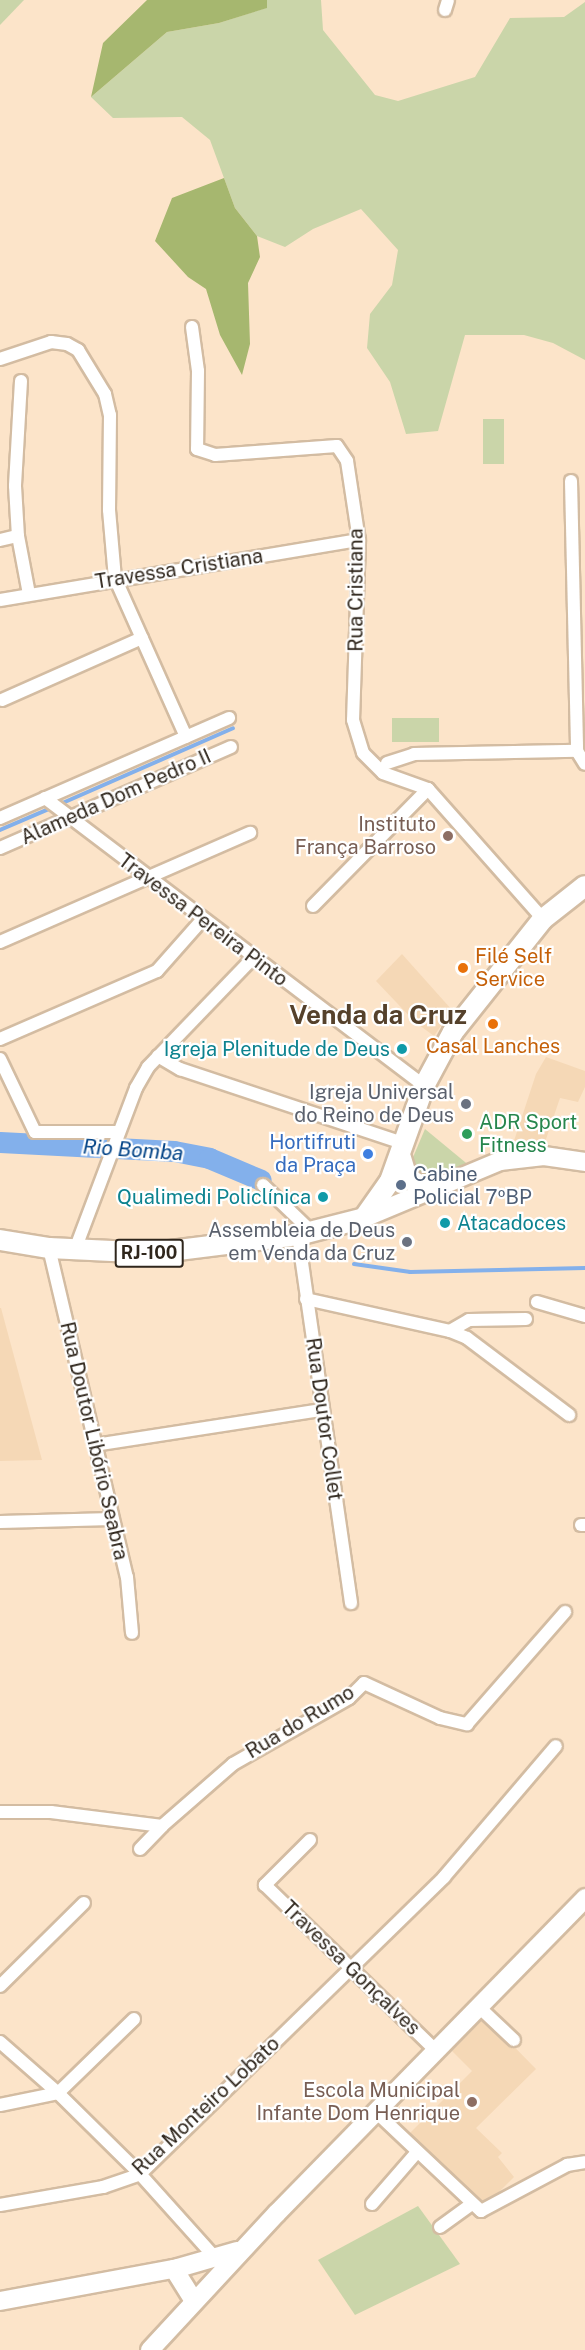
<!DOCTYPE html>
<html>
<head>
<meta charset="utf-8">
<style>
	body { margin:0 }
	#map { position:relative; width:585px; height:2350px; overflow:hidden; background:#fce4c9; font-family:"Public Sans",sans-serif }
	div>[style] { position:absolute }
	.built>* { inset:0; background:#f5d8b6 }
	.green>* { inset:0; background:#cad5a9; transform-origin:0 0 }
	.forest>* { inset:0; background:#a6b76f }
	.stream>* { height:4px; margin:-2px; padding:0 2px; transform-origin:2px; border-radius:2px; background:#83b0eb }
	.river>* { height:21px; margin:-10.5px; padding:0 10.5px; transform-origin:10.5px; border-radius:10.5px; background:#83b0eb }
	.roads { filter:drop-shadow(2px 0 #d3bca2) drop-shadow(-2px 0 #d3bca2) drop-shadow(0 2px #d3bca2) drop-shadow(0 -2px #d3bca2) }
	.street>* { height:12px; margin:-6px; padding:0 6px; transform-origin:6px; border-radius:6px; background:#fff }
	.secondary>* { height:18px; margin:-9px; padding:0 9px; transform-origin:9px; border-radius:9px; background:#fff }
	.primary>* { height:20px; margin:-10px; padding:0 10px; transform-origin:10px; border-radius:10px; background:#fff }
	.dots>* { width:16px; height:16px; translate:-50% -50%; box-sizing:border-box; border:3px solid #fff; border-radius:50% }
	span { translate:-50% -50%; white-space:nowrap; text-align:center; line-height:1.15; -webkit-text-stroke:4.5px #fff; paint-order:stroke }
	.shield-label span { padding:2px 4px; background:#fff; border:2px solid; border-radius:4px; -webkit-text-stroke-width:0 }
	.shield-label { font-size:18px; color:#2f261c; font-weight:700 }
	.street-label { font-size:20px; color:#2f261c }
	.education-label { font-size:20px; color:#785e54 }
	.right { translate:-100% -50%; text-align:right }
	.food-label { font-size:20px; color:#c56008 }
	.left { translate:0 -50%; text-align:left }
	.culture-label { font-size:20px; color:#0d838f }
	.worship-label { font-size:20px; color:#5b616d }
	.leisure-label { font-size:20px; color:#27864d }
	.shop-label { font-size:20px; color:#366cbe }
	.service-label { font-size:20px; color:#4e5e75 }
	.water-label { font-size:21px; color:#004286; font-style:italic }
	.district-label { font-size:26px; color:#55412b; font-weight:700 }
</style>
</head>
<body>
<div id="map">
	<div class="built">
		<div style="clip-path:polygon(402px 954px,452px 1010px,434px 1036px,415px 1022px,376px 981px)"></div>
		<div style="clip-path:polygon(546px 1057px,585px 1071px,585px 1087px,578px 1102px,560px 1098px,543px 1148px,512px 1147px,536px 1074px)"></div>
		<div style="clip-path:polygon(0 1308px,1px 1308px,42px 1460px,0 1461px)"></div>
		<div style="clip-path:polygon(485px 2017px,536px 2069px,476px 2128px,502px 2153px,498px 2157px,514px 2177px,486px 2205px,462px 2184px,459px 2186px,407px 2136px,472px 2071px,452px 2051px)"></div>
	</div>
	<div class="green">
		<div style="clip-path:polygon(0 0,24px 0,0 25px)"></div>
		<div style="clip-path:polygon(267px 0,321px 0,323px 30px,375px 95px,398px 101px,475px 77px,510px 18px,564px 17px,585px 2px,585px 360px,553px 343px,524px 335px,465px 335px,438px 431px,406px 434px,390px 382px,367px 348px,370px 314px,392px 285px,398px 250px,361px 209px,313px 229px,285px 247px,257px 236px,235px 208px,210px 140px,182px 117px,113px 118px,91px 97px,167px 32px,219px 23px,266px 8px)"></div>
		<div style="left:483px;top:419px;width:21px;height:45px"></div>
		<div style="left:392px;top:718px;width:47px;height:24px"></div>
		<div style="clip-path:polygon(425px 1129px,471px 1167px,434px 1183px,416px 1179px,411px 1162px)"></div>
		<div style="clip-path:polygon(418px 2206px,460px 2264px,355px 2315px,318px 2260px)"></div>
	</div>
	<div class="forest">
		<div style="clip-path:polygon(147px 0,267px 0,267px 8px,219px 23px,167px 32px,91px 97px,103px 43px)"></div>
		<div style="clip-path:polygon(224px 178px,235px 208px,257px 236px,260px 257px,248px 283px,250px 344px,242px 375px,220px 335px,206px 289px,188px 277px,155px 241px,172px 198px)"></div>
	</div>
	<div class="stream">
		<div style="left:58px;top:805px;width:191px;rotate:-23.7deg"></div>
		<div style="left:0;top:830px;width:56px;rotate:-23.3deg"></div>
		<div style="left:354px;top:1264px;width:57px;rotate:8.1deg"></div>
		<div style="left:410px;top:1272px;width:175px;rotate:-1.3deg"></div>
	</div>
	<div class="river">
		<div style="left:0;top:1142px;width:174px;rotate:3deg"></div>
		<div style="left:174px;top:1151px;width:36px;rotate:11deg"></div>
		<div style="left:209px;top:1158px;width:56px;rotate:22.9deg"></div>
	</div>
	<div class="roads">
		<div class="street">
			<div style="left:445px;top:10px;width:10px;rotate:-73deg"></div>
			<div style="left:192px;top:327px;width:44px;rotate:82.2deg"></div>
			<div style="left:198px;top:371px;width:78px;rotate:90.7deg"></div>
			<div style="left:197px;top:449px;width:19px;rotate:18deg"></div>
			<div style="left:215px;top:455px;width:122px;rotate:-4.2deg"></div>
			<div style="left:337px;top:446px;width:18px;rotate:56deg"></div>
			<div style="left:347px;top:461px;width:80px;rotate:81.4deg"></div>
			<div style="left:359px;top:540px;width:180px;rotate:91.9deg"></div>
			<div style="left:353px;top:720px;width:34px;rotate:73deg"></div>
			<div style="left:363px;top:753px;width:28px;rotate:45deg"></div>
			<div style="left:383px;top:773px;width:48px;rotate:19.6deg"></div>
			<div style="left:428px;top:789px;width:174px;rotate:48.5deg"></div>
			<div style="left:0;top:359px;width:54px;rotate:-18.4deg"></div>
			<div style="left:51px;top:342px;width:16px;rotate:7deg"></div>
			<div style="left:67px;top:344px;width:13px;rotate:29deg"></div>
			<div style="left:78px;top:350px;width:52px;rotate:58.5deg"></div>
			<div style="left:105px;top:394px;width:22px;rotate:77deg"></div>
			<div style="left:110px;top:415px;width:95px;rotate:90.6deg"></div>
			<div style="left:109px;top:510px;width:68px;rotate:85deg"></div>
			<div style="left:115px;top:578px;width:174px;rotate:65.9deg"></div>
			<div style="left:21px;top:381px;width:105px;rotate:93.3deg"></div>
			<div style="left:15px;top:486px;width:50px;rotate:86.6deg"></div>
			<div style="left:18px;top:536px;width:59px;rotate:79.3deg"></div>
			<div style="left:571px;top:481px;width:270px;rotate:88.7deg"></div>
			<div style="left:0;top:540px;width:18px;rotate:-13deg"></div>
			<div style="left:0;top:600px;width:364px;rotate:-9.5deg"></div>
			<div style="left:2px;top:700px;width:153px;rotate:-23.9deg"></div>
			<div style="left:387px;top:763px;width:28px;rotate:-18deg"></div>
			<div style="left:414px;top:754px;width:163px;rotate:-1.1deg"></div>
			<div style="left:577px;top:751px;width:15px;rotate:58deg"></div>
			<div style="left:45px;top:798px;width:476px;rotate:37.2deg"></div>
			<div style="left:0;top:818px;width:250px;rotate:-23.6deg"></div>
			<div style="left:0;top:848px;width:252px;rotate:-23.6deg"></div>
			<div style="left:313px;top:906px;width:164px;rotate:-45.5deg"></div>
			<div style="left:0;top:942px;width:273px;rotate:-23.6deg"></div>
			<div style="left:0;top:1039px;width:171px;rotate:-23.4deg"></div>
			<div style="left:157px;top:971px;width:69px;rotate:-48.5deg"></div>
			<div style="left:158px;top:1056px;width:26px;rotate:31deg"></div>
			<div style="left:180px;top:1069px;width:237px;rotate:18.4deg"></div>
			<div style="left:0;top:1059px;width:81px;rotate:64.4deg"></div>
			<div style="left:35px;top:1132px;width:83px"></div>
			<div style="left:263px;top:1185px;width:68px;rotate:43.8deg"></div>
			<div style="left:298px;top:1235px;width:372px;rotate:81.8deg"></div>
			<div style="left:76px;top:1247px;width:170px;rotate:-69.3deg"></div>
			<div style="left:136px;top:1088px;width:24px;rotate:-60deg"></div>
			<div style="left:148px;top:1067px;width:151px;rotate:-46.1deg"></div>
			<div style="left:49px;top:1248px;width:338px;rotate:76.7deg"></div>
			<div style="left:127px;top:1577px;width:56px;rotate:84.9deg"></div>
			<div style="left:306px;top:1299px;width:148px;rotate:12.5deg"></div>
			<div style="left:450px;top:1331px;width:22px;rotate:-30deg"></div>
			<div style="left:469px;top:1320px;width:57px;rotate:-1deg"></div>
			<div style="left:537px;top:1302px;width:50px;rotate:16.3deg"></div>
			<div style="left:450px;top:1331px;width:18px;rotate:22deg"></div>
			<div style="left:467px;top:1338px;width:128px;rotate:37deg"></div>
			<div style="left:95px;top:1445px;width:230px;rotate:-8.8deg"></div>
			<div style="left:0;top:1522px;width:112px;rotate:-1.5deg"></div>
			<div style="left:581px;top:1525px;width:4px"></div>
			<div style="left:0;top:1812px;width:51px"></div>
			<div style="left:51px;top:1812px;width:112px;rotate:7.2deg"></div>
			<div style="left:162px;top:1826px;width:94px;rotate:-41.1deg"></div>
			<div style="left:233px;top:1764px;width:133px;rotate:-29.6deg"></div>
			<div style="left:349px;top:1698px;width:21px;rotate:-45deg"></div>
			<div style="left:364px;top:1683px;width:84px;rotate:24.7deg"></div>
			<div style="left:440px;top:1718px;width:28px;rotate:13deg"></div>
			<div style="left:467px;top:1724px;width:149px;rotate:-48.8deg"></div>
			<div style="left:310px;top:1840px;width:64px;rotate:135deg"></div>
			<div style="left:265px;top:1885px;width:238px;rotate:44.1deg"></div>
			<div style="left:140px;top:1849px;width:32px;rotate:-46deg"></div>
			<div style="left:0;top:1986px;width:118px;rotate:-44.7deg"></div>
			<div style="left:479px;top:2007px;width:48px;rotate:43.3deg"></div>
			<div style="left:0;top:2042px;width:77px;rotate:41.3deg"></div>
			<div style="left:58px;top:2093px;width:115px;rotate:44.6deg"></div>
			<div style="left:140px;top:2174px;width:118px;rotate:48.1deg"></div>
			<div style="left:0;top:2105px;width:59px;rotate:-11.7deg"></div>
			<div style="left:58px;top:2093px;width:106px;rotate:-44.2deg"></div>
			<div style="left:377px;top:2113px;width:143px;rotate:43.3deg"></div>
			<div style="left:481px;top:2211px;width:98px;rotate:-28.1deg"></div>
			<div style="left:567px;top:2165px;width:18px;rotate:-9deg"></div>
			<div style="left:372px;top:2204px;width:69px;rotate:-49.1deg"></div>
			<div style="left:0;top:2205px;width:105px;rotate:-9.9deg"></div>
			<div style="left:103px;top:2187px;width:39px;rotate:-19deg"></div>
			<div style="left:140px;top:2174px;width:425px;rotate:-44.3deg"></div>
			<div style="left:444px;top:1877px;width:172px;rotate:-49.5deg"></div>
			<div style="left:440px;top:2227px;width:39px;rotate:-36deg"></div>
		</div>
		<div class="secondary">
			<div style="left:364px;top:1218px;width:147px;rotate:-22.7deg"></div>
			<div style="left:500px;top:1161px;width:44px;rotate:-6.5deg"></div>
			<div style="left:544px;top:1156px;width:41px;rotate:8.3deg"></div>
			<div style="left:174px;top:2269px;width:36px;rotate:58deg"></div>
			<div style="left:0;top:2301px;width:181px;rotate:-10.5deg"></div>
			<div style="left:178px;top:2268px;width:61px;rotate:-16.1deg"></div>
			<div style="left:150px;top:2350px;width:187px;rotate:-47.2deg"></div>
			<div style="left:277px;top:2213px;width:441px;rotate:-45.6deg"></div>
		</div>
		<div class="primary">
			<div style="left:401px;top:1158px;width:21px;rotate:73deg"></div>
			<div style="left:407px;top:1178px;width:26px;rotate:29deg"></div>
			<div style="left:0;top:1240px;width:50px;rotate:9.3deg"></div>
			<div style="left:49px;top:1248px;width:105px;rotate:2.7deg"></div>
			<div style="left:154px;top:1253px;width:145px;rotate:-7.1deg"></div>
			<div style="left:298px;top:1235px;width:68px;rotate:-14.4deg"></div>
			<div style="left:364px;top:1218px;width:45px;rotate:-54.9deg"></div>
			<div style="left:390px;top:1181px;width:101px;rotate:-70.3deg"></div>
			<div style="left:424px;top:1086px;width:61px;rotate:-61.8deg"></div>
			<div style="left:453px;top:1032px;width:144px;rotate:-51.5deg"></div>
			<div style="left:543px;top:919px;width:53px;rotate:-38.2deg"></div>
		</div>
	</div>
	<div class="dots">
		<div style="left:448px;top:836px;background:#8d6e63"></div>
		<div style="left:463px;top:968px;background:#e8710a"></div>
		<div style="left:493px;top:1024px;background:#e8710a"></div>
		<div style="left:402px;top:1049px;background:#0f9aa8"></div>
		<div style="left:466px;top:1104px;background:#6b7280"></div>
		<div style="left:467px;top:1134px;background:#2e9e5b"></div>
		<div style="left:368px;top:1154px;background:#3f7fe0"></div>
		<div style="left:401px;top:1185px;background:#5c6f8a"></div>
		<div style="left:323px;top:1197px;background:#0f9aa8"></div>
		<div style="left:445px;top:1223px;background:#0f9aa8"></div>
		<div style="left:407px;top:1242px;background:#6b7280"></div>
		<div style="left:472px;top:2102px;background:#8d6e63"></div>
	</div>
	<div class="shield-label">
		<span style="left:149px;top:1253px">RJ-100</span>
	</div>
	<div class="street-label">
		<span style="left:179px;top:569px;rotate:-9deg">Travessa Cristiana</span>
		<span style="left:356px;top:590px;rotate:-90deg">Rua Cristiana</span>
		<span style="left:116px;top:797px;rotate:-24deg">Alameda Dom Pedro II</span>
		<span style="left:203px;top:920px;rotate:37deg">Travessa Pereira Pinto</span>
		<span style="left:324px;top:1419px;rotate:82deg">Rua Doutor Collet</span>
		<span style="left:94px;top:1441px;rotate:77deg">Rua Doutor Libório Seabra</span>
		<span style="left:300px;top:1722px;rotate:-31deg">Rua do Rumo</span>
		<span style="left:351px;top:1968px;rotate:44deg">Travessa Gonçalves</span>
		<span style="left:206px;top:2106px;rotate:-43deg">Rua Monteiro Lobato</span>
	</div>
	<div class="education-label">
		<span class="right" style="left:436px;top:836px">Instituto<br>França Barroso</span>
		<span class="right" style="left:460px;top:2102px">Escola Municipal<br>Infante Dom Henrique</span>
	</div>
	<div class="food-label">
		<span class="left" style="left:475px;top:968px">Filé Self<br>Service</span>
		<span style="left:493px;top:1046px">Casal Lanches</span>
	</div>
	<div class="culture-label">
		<span class="right" style="left:390px;top:1049px">Igreja Plenitude de Deus</span>
		<span class="right" style="left:311px;top:1197px">Qualimedi Policlínica</span>
		<span class="left" style="left:457px;top:1223px">Atacadoces</span>
	</div>
	<div class="worship-label">
		<span class="right" style="left:454px;top:1104px">Igreja Universal<br>do Reino de Deus</span>
		<span class="right" style="left:395px;top:1242px">Assembleia de Deus<br>em Venda da Cruz</span>
	</div>
	<div class="leisure-label">
		<span class="left" style="left:479px;top:1134px">ADR Sport<br>Fitness</span>
	</div>
	<div class="shop-label">
		<span class="right" style="left:356px;top:1154px">Hortifruti<br>da Praça</span>
	</div>
	<div class="service-label">
		<span class="left" style="left:413px;top:1186px">Cabine<br>Policial 7ºBP</span>
	</div>
	<div class="water-label">
		<span style="left:133px;top:1150px;rotate:4deg">Rio Bomba</span>
	</div>
	<div class="district-label">
		<span style="left:378px;top:1015px">Venda da Cruz</span>
	</div>
</div>
</body>
</html>
